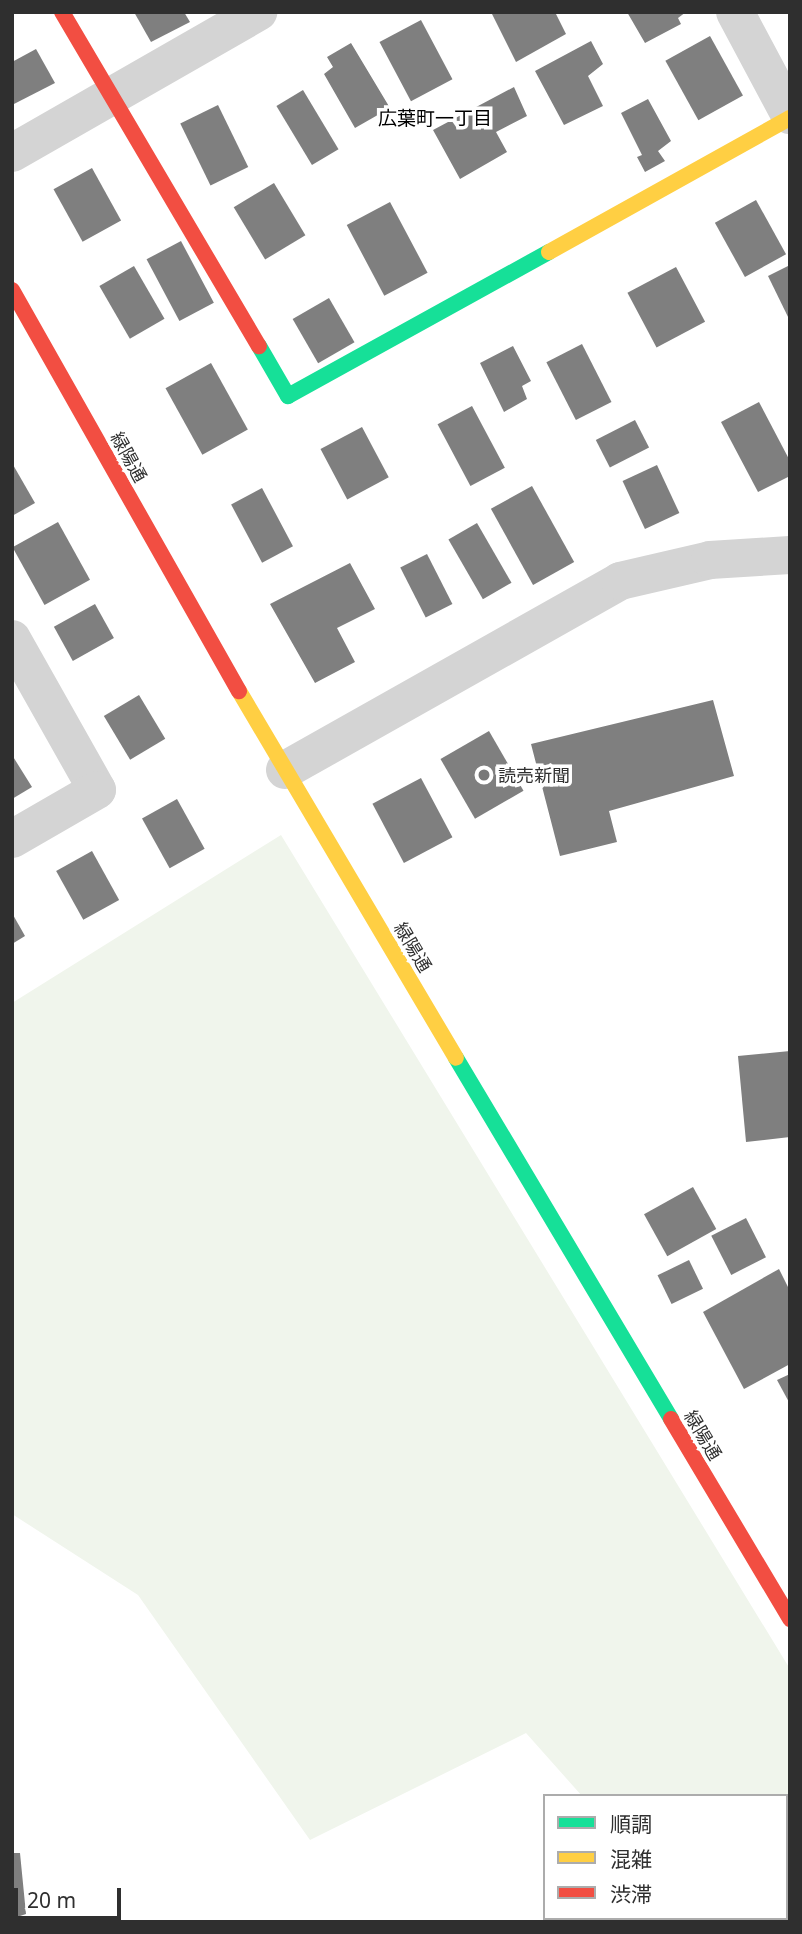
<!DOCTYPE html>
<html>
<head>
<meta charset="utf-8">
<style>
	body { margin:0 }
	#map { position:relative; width:802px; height:1934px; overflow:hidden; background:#fff; font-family:"Noto Sans","Noto Sans JP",sans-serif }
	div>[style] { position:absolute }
	.green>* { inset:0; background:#f0f5ec }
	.building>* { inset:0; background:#7f7f7f; transform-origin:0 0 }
	.street>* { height:38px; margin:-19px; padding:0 19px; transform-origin:19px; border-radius:19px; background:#d4d4d4 }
	.fast>* { height:16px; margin:-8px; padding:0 8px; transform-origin:8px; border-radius:8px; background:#16e098 }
	.slow>* { height:16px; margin:-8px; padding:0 8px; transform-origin:8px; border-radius:8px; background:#ffcf43 }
	.jam>* { height:16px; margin:-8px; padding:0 8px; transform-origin:8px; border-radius:8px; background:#f24e42 }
	.dots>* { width:19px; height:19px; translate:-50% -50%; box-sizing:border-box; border:4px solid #fff; border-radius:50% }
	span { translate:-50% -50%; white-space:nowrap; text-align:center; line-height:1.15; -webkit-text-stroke:7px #fff; paint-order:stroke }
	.street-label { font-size:18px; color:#2f2f2f }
	.poi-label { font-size:18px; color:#2f2f2f }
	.left { translate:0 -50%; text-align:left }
	.neighbourhood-label { font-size:19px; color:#000 }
	.frame { position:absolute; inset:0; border:14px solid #2f2f2f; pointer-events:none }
	.legend { position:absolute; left:543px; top:1794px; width:245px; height:126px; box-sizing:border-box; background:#fff; border:2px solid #acacac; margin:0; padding:9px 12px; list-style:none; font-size:21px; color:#2f2f2f }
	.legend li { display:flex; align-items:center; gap:14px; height:35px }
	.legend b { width:35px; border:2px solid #acacac }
	.scale { position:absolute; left:14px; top:1888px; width:107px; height:32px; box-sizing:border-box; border:4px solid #2f2f2f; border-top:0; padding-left:9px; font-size:21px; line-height:24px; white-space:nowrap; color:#2f2f2f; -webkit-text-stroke:5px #fff; paint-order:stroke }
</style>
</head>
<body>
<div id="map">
	<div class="green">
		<div style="clip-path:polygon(281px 835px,790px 1669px,790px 1922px,694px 1922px,691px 1918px,786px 1918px,786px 1796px,582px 1796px,526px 1733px,310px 1840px,138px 1595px,12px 1514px,12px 1003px)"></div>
	</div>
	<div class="building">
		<div style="clip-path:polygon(134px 12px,184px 12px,190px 22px,151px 42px)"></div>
		<div style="clip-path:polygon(491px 12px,555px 12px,566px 34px,516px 62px)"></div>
		<div style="clip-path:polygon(627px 12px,686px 12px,678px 18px,681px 24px,645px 43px)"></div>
		<div style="left:421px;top:20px;width:67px;height:47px;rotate:62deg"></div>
		<div style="left:710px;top:36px;width:68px;height:51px;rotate:61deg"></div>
		<div style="clip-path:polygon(591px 41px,603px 64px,588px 76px,603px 106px,564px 125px,535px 71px)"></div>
		<div style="clip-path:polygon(351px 43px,390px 108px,355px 128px,324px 74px,333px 67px,327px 57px)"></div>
		<div style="clip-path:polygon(36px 49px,55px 83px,12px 105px,12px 62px)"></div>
		<div style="clip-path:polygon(514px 87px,527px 116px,496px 132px,507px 152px,460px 179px,433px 130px)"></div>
		<div style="left:303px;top:90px;width:69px;height:31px;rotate:59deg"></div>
		<div style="clip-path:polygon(648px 99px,671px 141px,658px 151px,665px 161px,645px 172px,637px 157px,642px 155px,621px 113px)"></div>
		<div style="left:218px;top:105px;width:69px;height:42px;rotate:64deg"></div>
		<div style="left:92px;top:168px;width:60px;height:44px;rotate:61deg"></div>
		<div style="left:274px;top:183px;width:61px;height:47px;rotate:59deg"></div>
		<div style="left:756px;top:200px;width:62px;height:47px;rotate:61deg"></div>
		<div style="left:390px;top:202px;width:80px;height:49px;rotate:62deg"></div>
		<div style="left:181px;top:241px;width:70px;height:39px;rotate:62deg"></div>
		<div style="clip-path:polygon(790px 265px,790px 321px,768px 276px)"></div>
		<div style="left:134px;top:266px;width:61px;height:40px;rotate:60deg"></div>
		<div style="left:676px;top:267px;width:62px;height:55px;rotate:62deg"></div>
		<div style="left:329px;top:298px;width:51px;height:42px;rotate:60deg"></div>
		<div style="left:582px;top:344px;width:65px;height:40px;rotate:63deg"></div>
		<div style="clip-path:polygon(513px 346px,531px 381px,522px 386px,527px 399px,504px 412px,480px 363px)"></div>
		<div style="left:211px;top:363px;width:76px;height:52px;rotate:61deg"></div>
		<div style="clip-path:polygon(759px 402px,790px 461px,790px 476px,758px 492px,721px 422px)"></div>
		<div style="left:472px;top:406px;width:70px;height:39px;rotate:62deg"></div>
		<div style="left:635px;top:420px;width:31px;height:44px;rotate:63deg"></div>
		<div style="left:362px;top:427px;width:57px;height:47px;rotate:62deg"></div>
		<div style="clip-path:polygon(12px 463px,35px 503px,12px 516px)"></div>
		<div style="left:657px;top:465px;width:53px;height:38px;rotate:65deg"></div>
		<div style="left:532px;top:486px;width:87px;height:47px;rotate:61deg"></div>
		<div style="left:262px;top:488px;width:66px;height:35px;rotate:62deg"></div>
		<div style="left:58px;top:522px;width:66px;height:52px;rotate:61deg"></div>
		<div style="left:477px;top:523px;width:69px;height:33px;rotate:60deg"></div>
		<div style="left:427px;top:554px;width:56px;height:30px;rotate:63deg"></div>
		<div style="clip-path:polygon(350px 563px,375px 609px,337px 628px,355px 662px,315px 683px,270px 604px)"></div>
		<div style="left:95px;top:604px;width:39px;height:47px;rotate:61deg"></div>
		<div style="left:139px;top:695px;width:51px;height:41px;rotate:59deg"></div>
		<div style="clip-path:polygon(713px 700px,734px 776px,609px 811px,617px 842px,560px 856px,531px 744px)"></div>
		<div style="left:489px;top:731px;width:69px;height:56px;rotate:60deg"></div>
		<div style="clip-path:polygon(12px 755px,32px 787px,12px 799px)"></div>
		<div style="left:421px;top:778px;width:67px;height:55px;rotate:62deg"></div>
		<div style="left:177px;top:799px;width:57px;height:40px;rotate:61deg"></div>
		<div style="left:92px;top:851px;width:56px;height:41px;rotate:61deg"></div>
		<div style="clip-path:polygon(12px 913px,25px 936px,12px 944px)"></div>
		<div style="clip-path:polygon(790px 1051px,790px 1137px,746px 1142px,738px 1056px)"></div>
		<div style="left:693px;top:1187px;width:48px;height:56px;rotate:61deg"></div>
		<div style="left:746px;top:1218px;width:44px;height:39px;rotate:63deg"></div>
		<div style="left:689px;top:1260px;width:32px;height:35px;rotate:64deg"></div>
		<div style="clip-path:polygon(779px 1269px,790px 1291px,790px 1364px,744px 1389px,703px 1312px)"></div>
		<div style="clip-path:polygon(790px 1374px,790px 1404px,777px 1380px)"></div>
		<div style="clip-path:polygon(12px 1853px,20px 1853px,26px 1914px,17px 1917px,17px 1922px,12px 1922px)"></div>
	</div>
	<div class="street">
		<div style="left:735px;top:12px;width:117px;rotate:61.9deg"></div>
		<div style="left:12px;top:153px;width:284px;rotate:-29.8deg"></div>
		<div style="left:12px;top:639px;width:173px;rotate:60.6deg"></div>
		<div style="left:97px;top:790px;width:98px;rotate:150deg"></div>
		<div style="left:285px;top:770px;width:385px;rotate:-29.4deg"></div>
		<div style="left:620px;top:581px;width:92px;rotate:-13.1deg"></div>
		<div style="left:710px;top:560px;width:80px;rotate:-3.6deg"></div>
	</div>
	<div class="fast">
		<div style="left:259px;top:346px;width:58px;rotate:59.9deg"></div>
		<div style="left:288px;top:396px;width:298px;rotate:-28.9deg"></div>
		<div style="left:456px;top:1058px;width:420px;rotate:59.2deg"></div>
	</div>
	<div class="slow">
		<div style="left:549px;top:252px;width:276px;rotate:-29.1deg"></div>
		<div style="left:239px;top:691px;width:426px;rotate:59.4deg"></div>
	</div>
	<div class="jam">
		<div style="left:62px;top:12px;width:388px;rotate:59.5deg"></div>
		<div style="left:12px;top:290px;width:461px;rotate:60.5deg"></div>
		<div style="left:671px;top:1419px;width:233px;rotate:59.2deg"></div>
	</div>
	<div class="dots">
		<div style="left:484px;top:775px;background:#787878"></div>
	</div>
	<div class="street-label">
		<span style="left:129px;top:457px;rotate:61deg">緑陽通</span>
		<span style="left:413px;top:947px;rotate:59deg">緑陽通</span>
		<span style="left:703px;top:1435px;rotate:59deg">緑陽通</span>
	</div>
	<div class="poi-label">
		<span class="left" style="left:498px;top:775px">読売新聞</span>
	</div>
	<div class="neighbourhood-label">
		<span style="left:435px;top:119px">広葉町一丁目</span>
	</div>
	<div class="frame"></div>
	<ul class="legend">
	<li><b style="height:9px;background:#16e098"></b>順調</li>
	<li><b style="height:9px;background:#ffcf43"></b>混雑</li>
	<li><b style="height:9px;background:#f24e42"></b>渋滞</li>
	</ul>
	<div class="scale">20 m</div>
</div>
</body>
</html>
